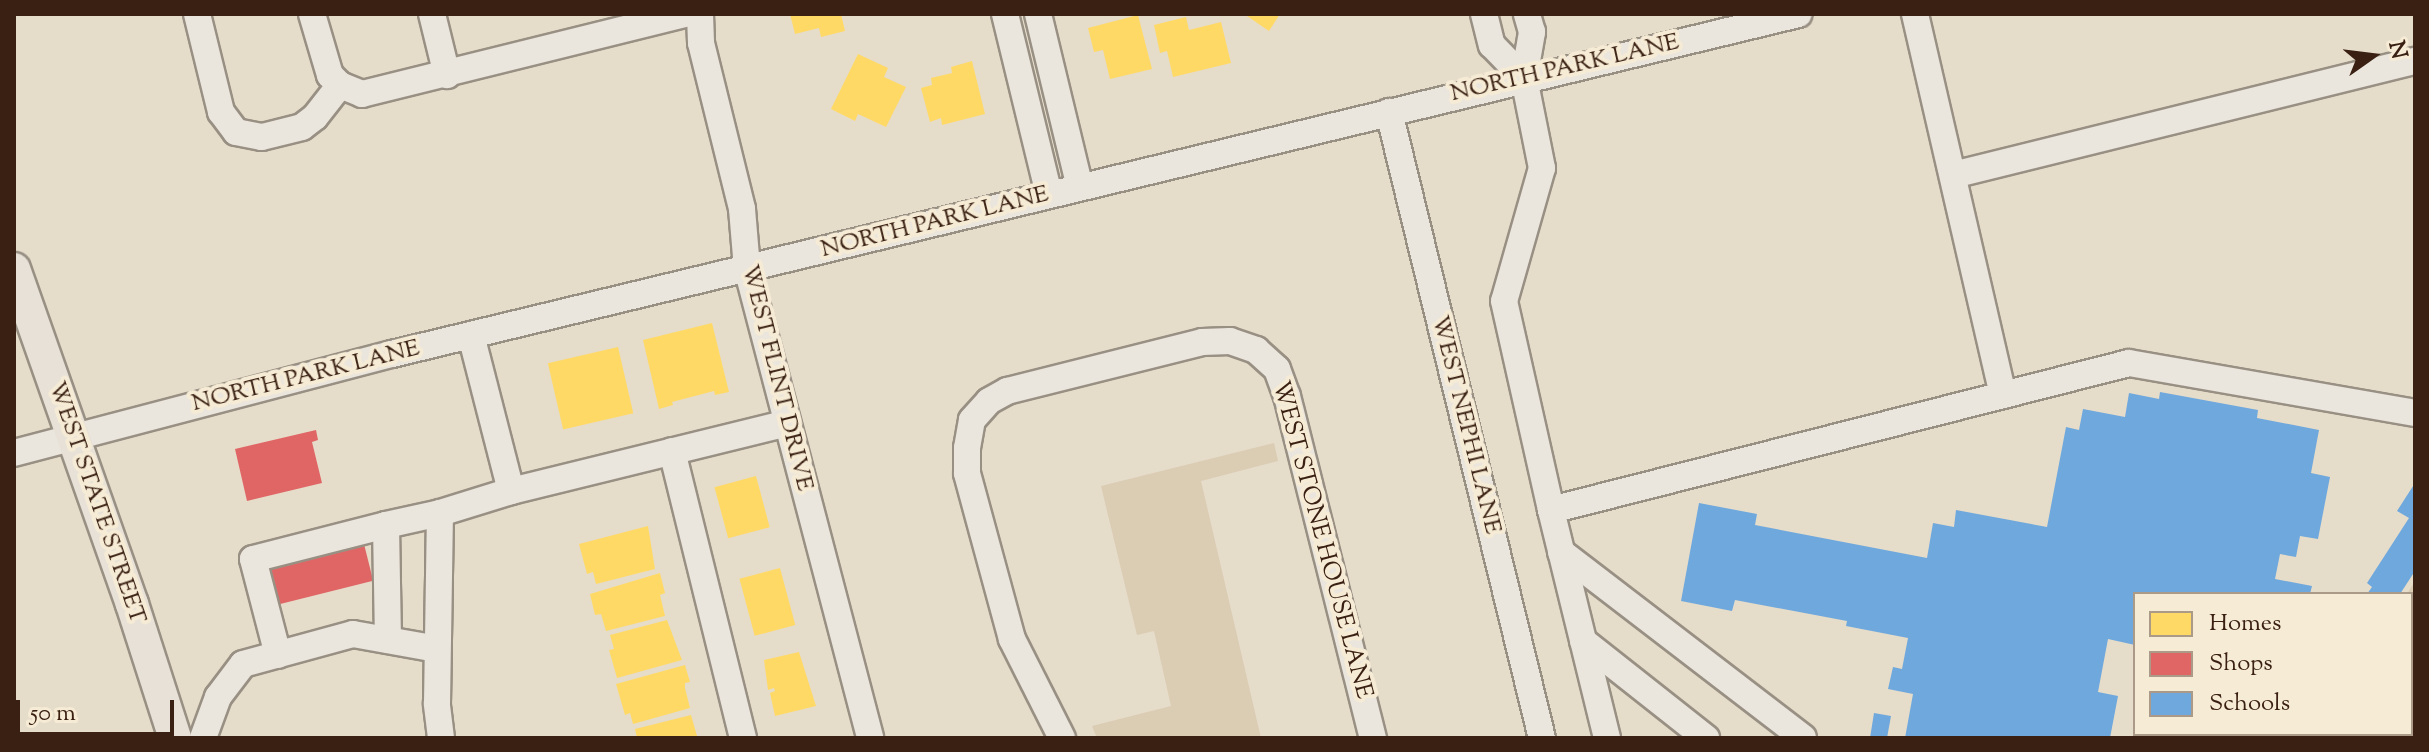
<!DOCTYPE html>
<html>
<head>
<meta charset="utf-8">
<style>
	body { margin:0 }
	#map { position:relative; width:2429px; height:752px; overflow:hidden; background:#e6dcca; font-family:"Sorts Mill Goudy",serif }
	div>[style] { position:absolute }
	.green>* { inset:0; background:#dbccb4 }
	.homes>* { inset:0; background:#ffd966; transform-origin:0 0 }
	.shops>* { inset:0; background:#e06666; transform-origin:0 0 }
	.schools>* { inset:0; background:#6fa8dc }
	.roads { filter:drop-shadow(2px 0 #999084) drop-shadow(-2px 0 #999084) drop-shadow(0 2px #999084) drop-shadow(0 -2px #999084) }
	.minor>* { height:26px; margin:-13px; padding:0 13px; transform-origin:13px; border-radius:13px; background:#eae5dd }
	.major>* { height:32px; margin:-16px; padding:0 16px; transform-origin:16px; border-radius:16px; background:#e7e1d7 }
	span { translate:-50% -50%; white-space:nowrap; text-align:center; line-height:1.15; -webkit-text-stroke:8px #f6ebd5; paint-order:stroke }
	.street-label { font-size:24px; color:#3a2012 }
	.frame { position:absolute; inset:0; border:16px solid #3a2012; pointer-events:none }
	.legend { position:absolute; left:2133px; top:592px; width:280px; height:144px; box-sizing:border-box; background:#f6ebd5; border:2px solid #ab9a87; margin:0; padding:10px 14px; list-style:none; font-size:24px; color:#3a2012 }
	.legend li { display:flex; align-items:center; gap:16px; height:40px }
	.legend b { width:40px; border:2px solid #ab9a87 }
	.north { position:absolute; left:2333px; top:16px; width:80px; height:80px; -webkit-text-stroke:6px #f6ebd5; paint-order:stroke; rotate:76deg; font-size:22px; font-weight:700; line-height:32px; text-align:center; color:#3a2012 }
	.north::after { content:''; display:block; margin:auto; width:28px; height:36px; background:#3a2012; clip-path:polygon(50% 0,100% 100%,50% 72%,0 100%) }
	.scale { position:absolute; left:16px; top:700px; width:158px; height:36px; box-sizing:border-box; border:4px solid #3a2012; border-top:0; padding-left:10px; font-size:24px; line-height:28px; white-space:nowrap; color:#3a2012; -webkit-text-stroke:6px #f6ebd5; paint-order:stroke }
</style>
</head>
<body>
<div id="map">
	<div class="green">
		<div style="clip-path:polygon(1274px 443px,1278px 461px,1201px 481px,1261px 738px,1097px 738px,1092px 726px,1171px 706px,1154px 631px,1137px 635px,1101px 486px)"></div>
		<div style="clip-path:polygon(2415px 581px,2415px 738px,2354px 738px,2353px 734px,2411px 734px,2411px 594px,2407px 594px)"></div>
	</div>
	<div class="homes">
		<div style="clip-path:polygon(790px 14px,841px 14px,845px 31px,821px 37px,819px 28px,795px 34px)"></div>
		<div style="clip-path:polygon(1244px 14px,1280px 14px,1269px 31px)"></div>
		<div style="clip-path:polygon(1138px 15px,1152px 69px,1110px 79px,1103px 50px,1094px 52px,1088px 28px)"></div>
		<div style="clip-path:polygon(1186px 17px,1189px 30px,1221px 22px,1231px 63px,1173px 77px,1167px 51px,1160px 53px,1154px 25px)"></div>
		<div style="clip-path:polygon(858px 54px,888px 68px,884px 77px,906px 87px,886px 127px,858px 114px,855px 121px,831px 109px)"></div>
		<div style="clip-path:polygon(972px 61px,985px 114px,942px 125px,941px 118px,930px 122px,921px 88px,932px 85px,931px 78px,952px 73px,951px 67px)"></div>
		<div style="clip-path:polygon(712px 323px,729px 392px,715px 395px,714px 391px,672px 402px,673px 405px,659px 409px,643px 340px)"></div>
		<div style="left:618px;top:347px;width:68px;height:72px;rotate:77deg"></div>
		<div style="left:756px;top:476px;width:53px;height:43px;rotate:75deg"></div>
		<div style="clip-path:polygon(648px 526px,655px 569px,596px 584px,593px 572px,587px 574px,579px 544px)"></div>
		<div style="left:780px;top:568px;width:59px;height:42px;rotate:75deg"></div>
		<div style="clip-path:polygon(660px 573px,665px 593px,660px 595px,665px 616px,606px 631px,601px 614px,595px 615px,590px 594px)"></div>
		<div style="clip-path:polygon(667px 620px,682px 660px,617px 678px,609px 650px,614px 649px,610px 635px)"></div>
		<div style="clip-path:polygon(799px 652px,816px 706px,775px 716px,770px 693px,775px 691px,774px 688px,768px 690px,764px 660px)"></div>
		<div style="clip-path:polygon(685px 665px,690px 682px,685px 683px,685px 688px,690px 708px,633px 724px,630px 713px,625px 715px,616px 684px)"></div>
		<div style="clip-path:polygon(691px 715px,697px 736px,703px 738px,637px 738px,635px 729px)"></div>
	</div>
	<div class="shops">
		<div style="clip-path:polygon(316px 430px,318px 440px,312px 442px,322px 483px,247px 501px,235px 449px)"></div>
		<div style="left:364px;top:544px;width:38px;height:102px;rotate:76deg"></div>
	</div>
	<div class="schools">
		<div style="clip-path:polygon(2160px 392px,2258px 410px,2257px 418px,2319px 430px,2311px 473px,2330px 477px,2318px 539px,2300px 536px,2296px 557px,2280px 554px,2275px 579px,2312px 586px,2310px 594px,2135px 594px,2135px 645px,2108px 639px,2098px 692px,2118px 696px,2110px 738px,1905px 738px,1913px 694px,1888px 689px,1893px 667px,1902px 669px,1908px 638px,1846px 626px,1847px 621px,1735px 600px,1732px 611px,1681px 601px,1699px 503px,1757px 514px,1755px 525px,1927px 558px,1933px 523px,1954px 527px,1956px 510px,2047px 527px,2066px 427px,2079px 430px,2083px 409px,2125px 417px,2129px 393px,2159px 399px)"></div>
		<div style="clip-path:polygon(2415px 483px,2415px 571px,2400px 594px,2367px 594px,2372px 587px,2367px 583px,2409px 518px,2397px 511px)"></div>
		<div style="clip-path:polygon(1874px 713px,1891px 716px,1887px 738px,1870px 738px)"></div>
		<div style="clip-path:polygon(2215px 734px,2284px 734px,2283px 738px,2228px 738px)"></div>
	</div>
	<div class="roads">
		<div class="minor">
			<div style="left:197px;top:14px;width:101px;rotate:76.2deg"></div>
			<div style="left:221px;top:112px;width:25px;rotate:53deg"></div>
			<div style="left:236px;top:132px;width:26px;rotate:11deg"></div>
			<div style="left:262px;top:137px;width:41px;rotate:-14deg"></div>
			<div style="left:302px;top:127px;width:16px;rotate:-38deg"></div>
			<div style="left:315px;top:117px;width:41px;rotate:-52deg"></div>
			<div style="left:312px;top:14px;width:64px;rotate:73.6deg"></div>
			<div style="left:330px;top:75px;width:14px;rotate:45deg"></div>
			<div style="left:340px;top:85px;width:24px;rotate:22deg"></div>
			<div style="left:362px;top:94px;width:333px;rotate:-13.9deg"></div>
			<div style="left:432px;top:14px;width:63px;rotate:76.2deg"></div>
			<div style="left:700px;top:14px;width:29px;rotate:88deg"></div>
			<div style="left:701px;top:43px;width:171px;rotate:76.1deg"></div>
			<div style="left:742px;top:209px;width:59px;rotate:85.2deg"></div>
			<div style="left:747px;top:268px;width:486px;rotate:75.3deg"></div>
			<div style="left:1005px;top:14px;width:186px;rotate:76.3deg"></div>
			<div style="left:1038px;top:14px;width:178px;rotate:76.4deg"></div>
			<div style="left:1484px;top:14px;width:32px;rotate:76deg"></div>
			<div style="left:1492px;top:45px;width:46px;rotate:45.9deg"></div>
			<div style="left:1524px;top:78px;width:47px;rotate:-80.1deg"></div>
			<div style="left:1532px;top:32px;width:19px;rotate:-106deg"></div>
			<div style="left:1915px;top:14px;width:391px;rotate:77deg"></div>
			<div style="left:1524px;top:78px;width:92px;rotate:78.7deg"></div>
			<div style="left:1542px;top:168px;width:138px;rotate:105.9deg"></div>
			<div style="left:1504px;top:301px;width:214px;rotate:77.3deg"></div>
			<div style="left:1551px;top:510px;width:596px;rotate:-14.27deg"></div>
			<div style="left:2129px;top:363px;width:290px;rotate:9.9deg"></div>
			<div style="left:1389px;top:112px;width:644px;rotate:76.27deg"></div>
			<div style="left:1953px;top:175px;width:476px;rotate:-13.9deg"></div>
			<div style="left:471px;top:335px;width:161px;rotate:75.6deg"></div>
			<div style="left:672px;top:451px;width:296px;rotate:76.1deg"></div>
			<div style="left:14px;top:453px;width:391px;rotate:-14.7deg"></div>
			<div style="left:392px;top:354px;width:1447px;rotate:-13.59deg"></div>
			<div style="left:1551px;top:510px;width:235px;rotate:76.2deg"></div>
			<div style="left:1561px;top:552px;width:305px;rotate:37.5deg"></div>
			<div style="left:388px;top:640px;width:115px;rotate:-91deg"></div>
			<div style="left:386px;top:525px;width:55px;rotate:-12.5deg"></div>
			<div style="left:1583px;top:641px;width:157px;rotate:38.3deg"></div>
			<div style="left:278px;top:655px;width:99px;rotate:-104.6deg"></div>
			<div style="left:253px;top:559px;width:137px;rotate:-14.3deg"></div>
			<div style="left:203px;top:738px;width:44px;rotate:-69.9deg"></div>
			<div style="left:218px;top:697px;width:41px;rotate:-52.9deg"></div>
			<div style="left:243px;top:664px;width:114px;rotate:-15.3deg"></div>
			<div style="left:353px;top:634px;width:85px;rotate:10.1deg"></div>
			<div style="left:441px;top:738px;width:35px;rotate:-97deg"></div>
			<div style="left:437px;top:703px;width:190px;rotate:-89.1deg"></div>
			<div style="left:440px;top:513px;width:74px;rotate:-17.2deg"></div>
			<div style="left:511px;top:491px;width:284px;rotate:-13.8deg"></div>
			<div style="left:1062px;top:738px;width:111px;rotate:-116.8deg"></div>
			<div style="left:1012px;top:639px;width:172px;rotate:-105.2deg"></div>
			<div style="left:967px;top:473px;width:25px;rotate:-90deg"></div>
			<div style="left:967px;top:448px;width:28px;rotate:-80deg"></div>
			<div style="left:972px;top:420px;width:25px;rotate:-48deg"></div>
			<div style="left:989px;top:401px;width:21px;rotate:-29deg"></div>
			<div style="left:1007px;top:391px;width:201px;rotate:-14.1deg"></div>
			<div style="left:1202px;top:342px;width:28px;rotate:-2deg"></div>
			<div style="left:1230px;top:341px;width:28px;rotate:19deg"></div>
			<div style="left:1256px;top:350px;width:28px;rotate:42deg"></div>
			<div style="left:1277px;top:369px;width:29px;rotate:70deg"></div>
			<div style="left:1287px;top:396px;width:353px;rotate:75.9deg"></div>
		</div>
		<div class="major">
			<div style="left:14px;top:269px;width:355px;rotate:70.6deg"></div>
			<div style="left:132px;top:604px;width:141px;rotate:72.2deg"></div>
		</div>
	</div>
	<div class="street-label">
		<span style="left:1565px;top:69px;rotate:-13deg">NORTH PARK LANE</span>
		<span style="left:935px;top:223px;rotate:-14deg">NORTH PARK LANE</span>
		<span style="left:306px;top:377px;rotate:-14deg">NORTH PARK LANE</span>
		<span style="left:776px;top:378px;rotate:76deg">WEST FLINT DRIVE</span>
		<span style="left:1465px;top:425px;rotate:76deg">WEST NEPHI LANE</span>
		<span style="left:96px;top:503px;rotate:71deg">WEST STATE STREET</span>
		<span style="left:1321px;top:540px;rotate:75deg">WEST STONE HOUSE LANE</span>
	</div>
	<div class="frame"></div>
	<ul class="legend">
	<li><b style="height:22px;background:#ffd966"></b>Homes</li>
	<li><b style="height:22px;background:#e06666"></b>Shops</li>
	<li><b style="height:22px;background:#6fa8dc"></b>Schools</li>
	</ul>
	<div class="north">N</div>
	<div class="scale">50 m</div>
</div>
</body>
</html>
